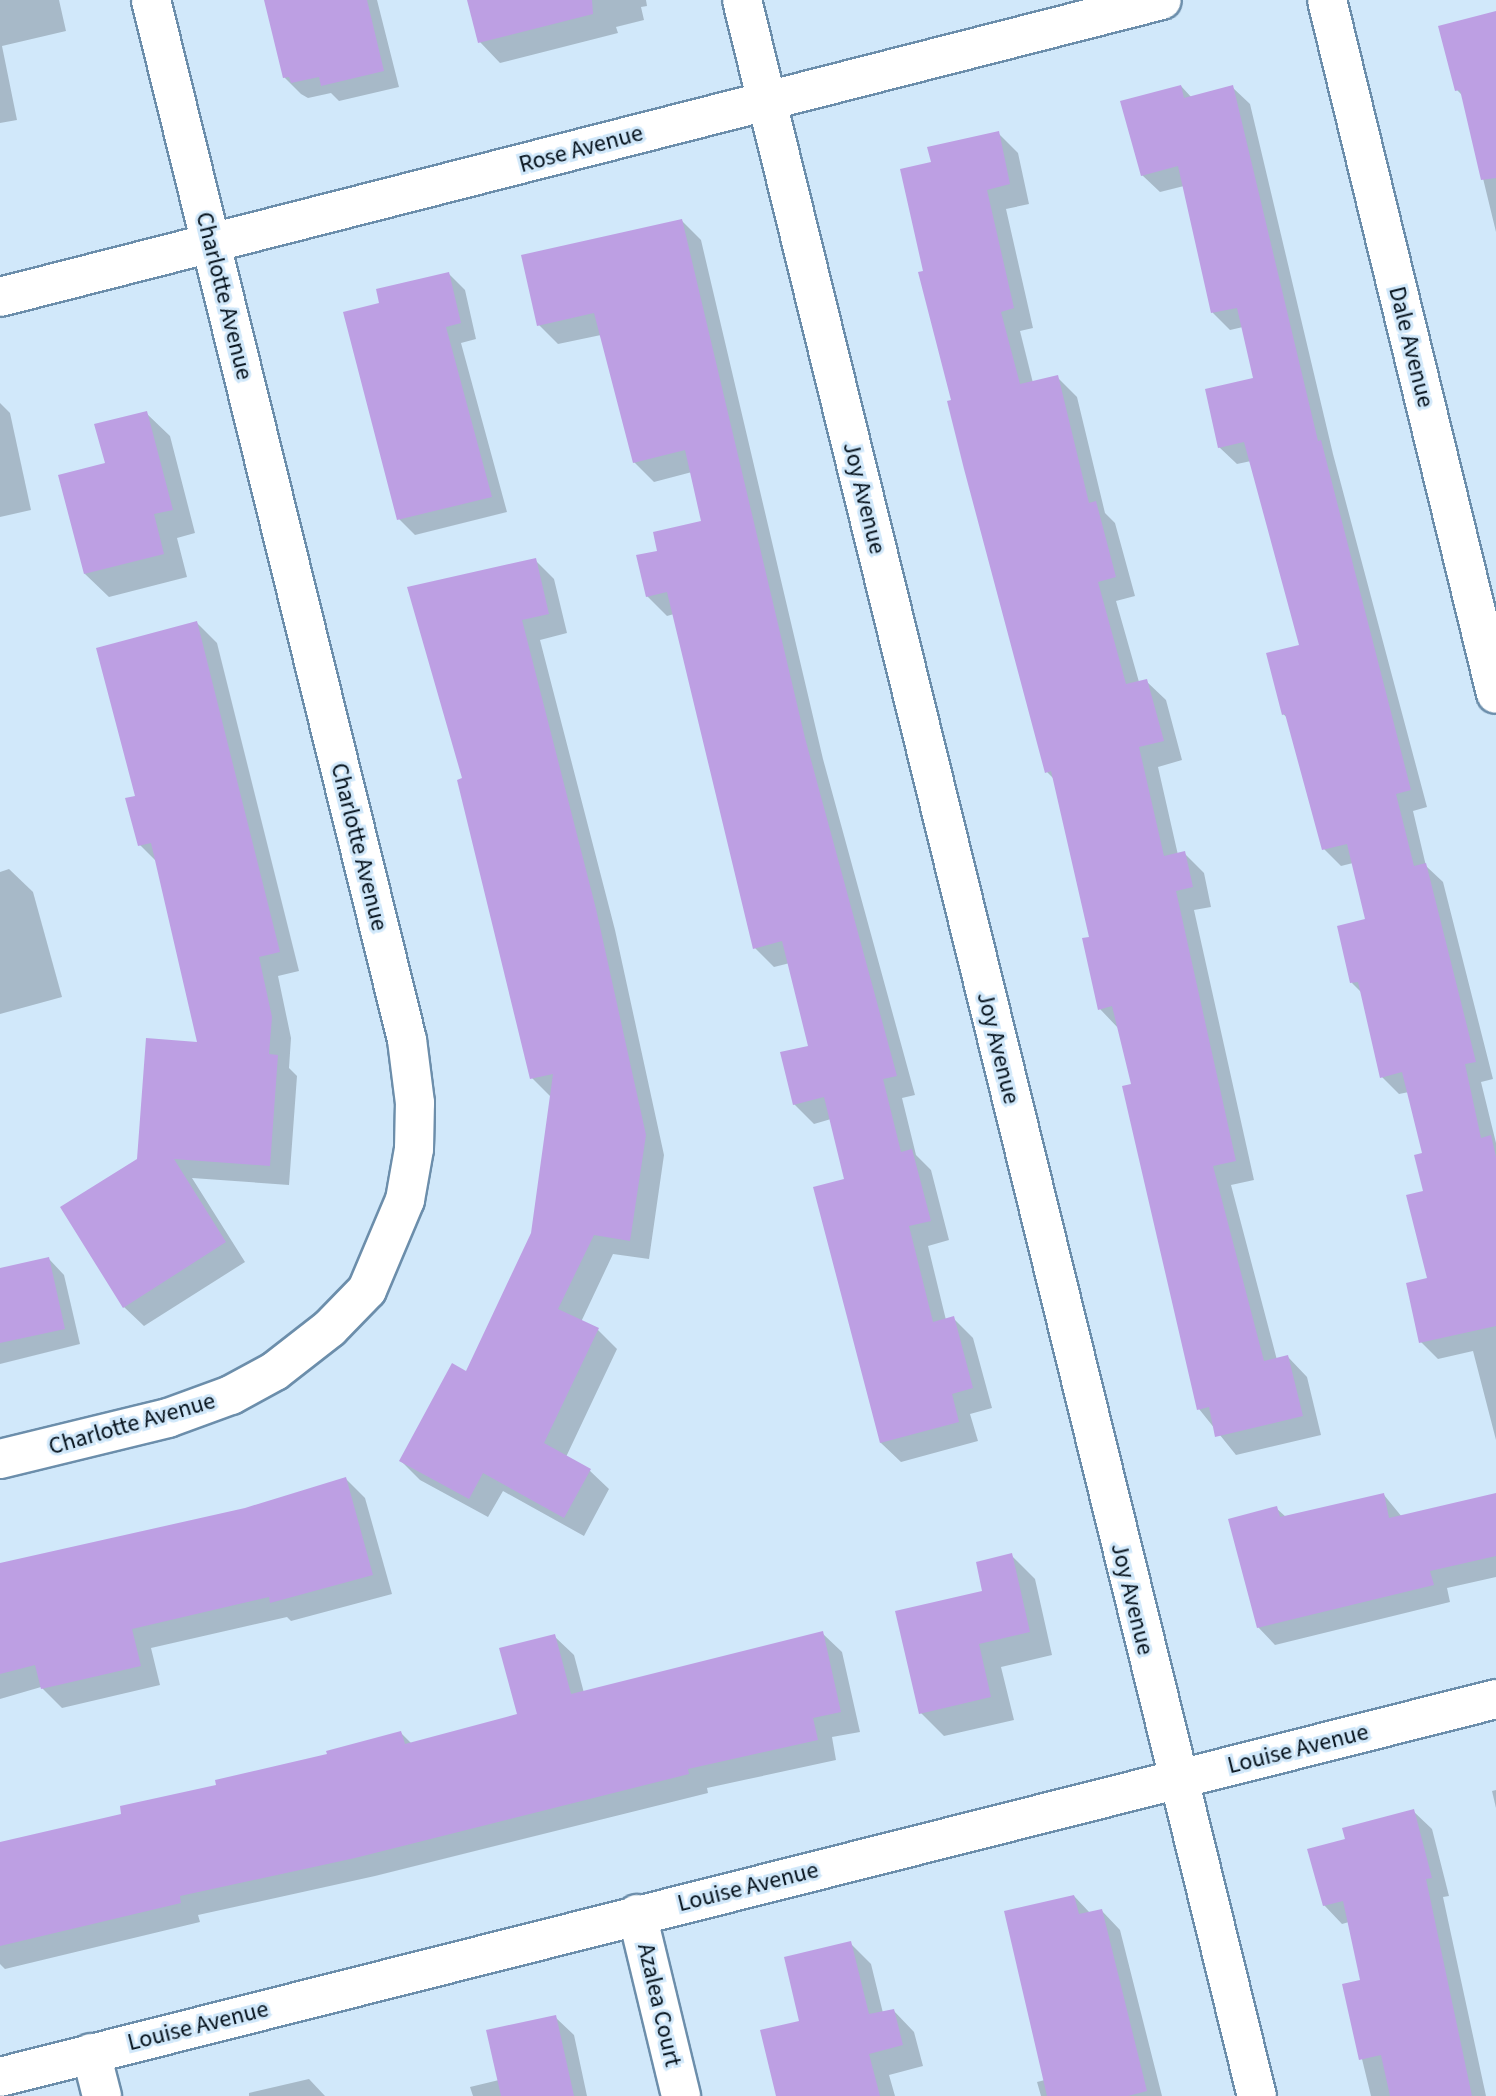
<!DOCTYPE html>
<html>
<head>
<meta charset="utf-8">
<style>
	body { margin:0 }
	#map { position:relative; width:1496px; height:2096px; overflow:hidden; background:#d1e8fa; font-family:"Source Sans 3",sans-serif }
	div>[style] { position:absolute }
	.shadow>* { inset:0; background:#0003 }
	.building>* { inset:0; background:#bd9fe3 }
	.roads { filter:drop-shadow(2px 0 #6c8eab) drop-shadow(-2px 0 #6c8eab) drop-shadow(0 2px #6c8eab) drop-shadow(0 -2px #6c8eab) }
	.minor>* { height:38px; margin:-19px; padding:0 19px; transform-origin:19px; border-radius:19px; background:#fff }
	span { translate:-50% -50%; white-space:nowrap; text-align:center; line-height:1.15; -webkit-text-stroke:6px #d1e8fa; paint-order:stroke }
	.street-label { font-size:24px; color:#030f19 }
</style>
</head>
<body>
<div id="map">
	<div class="shadow">
		<div style="clip-path:polygon(0 0,59px 0,66px 31px,2px 46px,17px 120px,0 123px)"></div>
		<div style="clip-path:polygon(265px 0,377px 0,399px 87px,339px 101px,331px 93px,308px 98px,301px 94px,285px 78px)"></div>
		<div style="clip-path:polygon(469px 0,646px 0,647px 6px,641px 7px,644px 20px,616px 27px,618px 33px,500px 63px,480px 42px)"></div>
		<div style="clip-path:polygon(1496px 12px,1496px 232px,1463px 96px,1457px 90px)"></div>
		<div style="clip-path:polygon(1181px 86px,1192px 98px,1232px 87px,1250px 104px,1333px 454px,1427px 807px,1413px 811px,1426px 866px,1443px 882px,1493px 1079px,1481px 1082px,1496px 1143px,1496px 1440px,1473px 1351px,1438px 1359px,1421px 1342px,1429px 1279px,1424px 1154px,1409px 1092px,1399px 1094px,1382px 1077px,1362px 993px,1352px 983px,1368px 920px,1353px 863px,1341px 866px,1324px 849px,1289px 719px,1283px 714px,1301px 646px,1251px 461px,1237px 464px,1219px 447px,1255px 379px,1243px 327px,1230px 330px,1213px 313px,1184px 186px,1160px 192px,1142px 175px)"></div>
		<div style="clip-path:polygon(998px 133px,1018px 153px,1029px 204px,1006px 209px,1033px 328px,1020px 331px,1033px 383px,1057px 377px,1077px 397px,1105px 513px,1115px 523px,1135px 596px,1116px 601px,1139px 682px,1146px 681px,1166px 700px,1182px 760px,1158px 767px,1178px 855px,1184px 853px,1204px 873px,1211px 907px,1194px 910px,1254px 1180px,1231px 1185px,1277px 1360px,1288px 1357px,1307px 1377px,1321px 1435px,1236px 1455px,1199px 1409px,1134px 1085px,1119px 1029px,1100px 1009px,1092px 938px,1055px 780px,1047px 772px,925px 272px,933px 163px)"></div>
		<div style="clip-path:polygon(682px 221px,701px 240px,823px 759px,915px 1095px,902px 1098px,916px 1155px,931px 1170px,949px 1240px,928px 1246px,946px 1320px,953px 1318px,973px 1338px,992px 1408px,970px 1414px,978px 1441px,901px 1462px,881px 1443px,846px 1180px,831px 1119px,814px 1124px,794px 1104px,811px 1047px,790px 963px,774px 967px,755px 948px,674px 614px,667px 616px,647px 596px,659px 552px,704px 523px,692px 472px,654px 482px,634px 462px,601px 335px,558px 344px,539px 325px)"></div>
		<div style="clip-path:polygon(449px 274px,465px 290px,476px 339px,461px 343px,507px 512px,415px 535px,399px 519px,382px 305px)"></div>
		<div style="clip-path:polygon(0 403px,10px 413px,31px 510px,0 517px)"></div>
		<div style="clip-path:polygon(146px 413px,170px 436px,195px 533px,177px 538px,187px 577px,109px 597px,85px 574px,107px 464px)"></div>
		<div style="clip-path:polygon(535px 560px,554px 579px,567px 633px,540px 640px,615px 930px,664px 1155px,649px 1259px,613px 1254px,581px 1322px,598px 1330px,617px 1349px,566px 1457px,589px 1470px,609px 1489px,584px 1536px,503px 1491px,488px 1517px,420px 1480px,401px 1461px,467px 1373px,532px 1234px,551px 1097px,532px 1078px,464px 779px)"></div>
		<div style="clip-path:polygon(197px 623px,217px 643px,299px 971px,278px 976px,291px 1038px,289px 1068px,297px 1076px,289px 1185px,192px 1178px,245px 1262px,144px 1326px,124px 1307px,139px 1160px,199px 1044px,157px 862px,140px 845px,138px 797px)"></div>
		<div style="clip-path:polygon(9px 869px,33px 892px,62px 997px,0 1014px,0 872px)"></div>
		<div style="clip-path:polygon(49px 1259px,64px 1275px,80px 1344px,0 1364px,0 1270px)"></div>
		<div style="clip-path:polygon(346px 1479px,365px 1498px,392px 1594px,291px 1621px,287px 1617px,151px 1648px,160px 1685px,62px 1708px,41px 1687px,0 1699px,0 1566px,245px 1509px)"></div>
		<div style="clip-path:polygon(1384px 1495px,1402px 1517px,1496px 1495px,1496px 1577px,1447px 1588px,1450px 1602px,1275px 1645px,1258px 1627px,1276px 1508px,1286px 1517px)"></div>
		<div style="clip-path:polygon(1011px 1555px,1035px 1579px,1052px 1655px,1001px 1667px,1014px 1720px,944px 1736px,921px 1713px,984px 1592px)"></div>
		<div style="clip-path:polygon(822px 1633px,842px 1652px,860px 1732px,832px 1737px,836px 1760px,707px 1788px,708px 1793px,375px 1876px,198px 1915px,200px 1922px,5px 1969px,0 1964px,0 1844px,124px 1816px,401px 1733px,412px 1744px,519px 1715px,554px 1636px,574px 1655px,584px 1693px)"></div>
		<div style="clip-path:polygon(1496px 1790px,1496px 1808px,1492px 1791px)"></div>
		<div style="clip-path:polygon(1413px 1811px,1432px 1829px,1449px 1896px,1443px 1897px,1486px 2096px,1371px 2096px,1344px 1985px,1362px 1981px,1349px 1922px,1342px 1924px,1324px 1905px,1347px 1841px)"></div>
		<div style="clip-path:polygon(1074px 1896px,1090px 1913px,1102px 1911px,1120px 1930px,1162px 2096px,1041px 2096px,1037px 2082px,1045px 2080px)"></div>
		<div style="clip-path:polygon(850px 1943px,871px 1964px,883px 2013px,893px 2010px,914px 2032px,923px 2066px,889px 2075px,895px 2096px,779px 2096px,801px 2022px)"></div>
		<div style="clip-path:polygon(555px 2017px,574px 2035px,587px 2096px,473px 2096px,470px 2087px,499px 2080px)"></div>
		<div style="clip-path:polygon(309px 2079px,325px 2096px,249px 2096px,249px 2093px)"></div>
	</div>
	<div class="building">
		<div style="clip-path:polygon(264px 0,367px 0,384px 71px,321px 86px,319px 77px,291px 83px,289px 77px,283px 78px)"></div>
		<div style="clip-path:polygon(467px 0,592px 0,593px 14px,478px 43px)"></div>
		<div style="clip-path:polygon(1496px 11px,1496px 178px,1481px 180px,1460px 90px,1455px 91px,1438px 26px)"></div>
		<div style="clip-path:polygon(1181px 85px,1184px 98px,1233px 85px,1318px 441px,1321px 440px,1411px 790px,1396px 794px,1414px 866px,1426px 863px,1476px 1062px,1465px 1064px,1481px 1138px,1491px 1135px,1496px 1157px,1496px 1326px,1419px 1343px,1406px 1283px,1427px 1278px,1406px 1195px,1423px 1191px,1414px 1155px,1422px 1153px,1402px 1072px,1380px 1078px,1358px 982px,1350px 983px,1337px 926px,1365px 919px,1347px 844px,1322px 850px,1285px 714px,1282px 715px,1266px 653px,1299px 645px,1244px 442px,1218px 448px,1205px 389px,1253px 378px,1237px 308px,1211px 313px,1178px 166px,1141px 176px,1120px 101px)"></div>
		<div style="clip-path:polygon(999px 131px,1010px 184px,987px 190px,1014px 308px,1001px 312px,1020px 384px,1058px 375px,1089px 503px,1096px 501px,1116px 577px,1098px 582px,1126px 684px,1147px 679px,1164px 741px,1139px 747px,1164px 856px,1185px 851px,1193px 887px,1176px 891px,1236px 1161px,1213px 1166px,1264px 1361px,1288px 1355px,1303px 1416px,1215px 1437px,1209px 1407px,1197px 1410px,1122px 1086px,1131px 1084px,1112px 1006px,1098px 1010px,1082px 938px,1089px 937px,1051px 771px,1045px 773px,964px 469px,947px 401px,951px 400px,918px 272px,923px 271px,900px 169px,931px 162px,927px 147px)"></div>
		<div style="clip-path:polygon(682px 219px,805px 738px,897px 1076px,883px 1079px,901px 1152px,912px 1149px,931px 1221px,909px 1226px,933px 1322px,954px 1316px,973px 1388px,952px 1394px,959px 1422px,880px 1443px,813px 1187px,844px 1179px,824px 1097px,793px 1105px,780px 1052px,808px 1046px,782px 941px,753px 949px,667px 592px,646px 597px,636px 555px,657px 551px,653px 532px,701px 521px,685px 450px,633px 463px,594px 313px,537px 326px,521px 255px)"></div>
		<div style="clip-path:polygon(449px 272px,461px 323px,446px 327px,492px 497px,397px 520px,343px 312px,379px 303px,376px 289px)"></div>
		<div style="clip-path:polygon(147px 411px,173px 510px,154px 514px,164px 554px,84px 574px,58px 475px,105px 463px,94px 424px)"></div>
		<div style="clip-path:polygon(536px 558px,549px 614px,522px 620px,596px 909px,646px 1135px,630px 1241px,594px 1235px,558px 1309px,599px 1328px,544px 1443px,591px 1469px,564px 1518px,483px 1473px,469px 1499px,399px 1461px,452px 1363px,466px 1371px,531px 1233px,553px 1074px,530px 1079px,457px 780px,462px 778px,407px 587px)"></div>
		<div style="clip-path:polygon(197px 621px,280px 952px,259px 957px,272px 1017px,269px 1054px,278px 1055px,270px 1166px,174px 1159px,226px 1242px,123px 1308px,60px 1207px,137px 1159px,146px 1038px,197px 1042px,151px 843px,138px 846px,125px 798px,135px 796px,96px 648px)"></div>
		<div style="clip-path:polygon(49px 1257px,65px 1329px,0 1343px,0 1268px)"></div>
		<div style="clip-path:polygon(346px 1477px,373px 1575px,270px 1603px,269px 1597px,132px 1629px,141px 1666px,41px 1689px,35px 1665px,0 1674px,0 1563px,245px 1508px)"></div>
		<div style="clip-path:polygon(1384px 1493px,1389px 1518px,1496px 1493px,1496px 1556px,1430px 1571px,1434px 1585px,1257px 1628px,1228px 1519px,1277px 1506px,1280px 1517px)"></div>
		<div style="clip-path:polygon(1012px 1553px,1030px 1632px,979px 1644px,991px 1697px,919px 1714px,895px 1611px,982px 1591px,976px 1562px)"></div>
		<div style="clip-path:polygon(823px 1631px,841px 1712px,813px 1718px,818px 1740px,688px 1769px,689px 1774px,355px 1858px,180px 1896px,181px 1903px,0 1946px,0 1842px,121px 1814px,120px 1806px,216px 1785px,215px 1780px,327px 1754px,326px 1751px,401px 1731px,405px 1744px,517px 1714px,499px 1648px,555px 1634px,571px 1694px)"></div>
		<div style="clip-path:polygon(1414px 1809px,1432px 1878px,1426px 1879px,1472px 2096px,1390px 2096px,1381px 2055px,1359px 2060px,1342px 1984px,1360px 1980px,1343px 1901px,1323px 1906px,1307px 1849px,1345px 1839px,1342px 1828px)"></div>
		<div style="clip-path:polygon(1074px 1895px,1079px 1914px,1102px 1909px,1147px 2091px,1128px 2096px,1047px 2096px,1004px 1911px)"></div>
		<div style="clip-path:polygon(851px 1941px,869px 2014px,894px 2009px,903px 2045px,869px 2054px,880px 2096px,776px 2096px,760px 2030px,799px 2021px,784px 1957px)"></div>
		<div style="clip-path:polygon(556px 2015px,574px 2096px,501px 2096px,486px 2030px)"></div>
	</div>
	<div class="roads">
		<div class="minor">
			<div style="left:742px;top:0;width:2158px;rotate:76.2deg"></div>
			<div style="left:1327px;top:0;width:714px;rotate:76.31deg"></div>
			<div style="left:0;top:297px;width:1199px;rotate:-14.34deg"></div>
			<div style="left:0;top:1459px;width:173px;rotate:-13.7deg"></div>
			<div style="left:168px;top:1418px;width:67px;rotate:-20.1deg"></div>
			<div style="left:231px;top:1395px;width:50px;rotate:-28.6deg"></div>
			<div style="left:275px;top:1371px;width:70px;rotate:-38deg"></div>
			<div style="left:330px;top:1328px;width:53px;rotate:-45.8deg"></div>
			<div style="left:367px;top:1290px;width:98px;rotate:-67.1deg"></div>
			<div style="left:405px;top:1200px;width:52px;rotate:-80deg"></div>
			<div style="left:414px;top:1149px;width:46px;rotate:-88.8deg"></div>
			<div style="left:415px;top:1103px;width:64px;rotate:-97.2deg"></div>
			<div style="left:407px;top:1040px;width:1071px;rotate:-103.83deg"></div>
			<div style="left:637px;top:1914px;width:187px;rotate:76.4deg"></div>
			<div style="left:91px;top:2053px;width:44px;rotate:75.7deg"></div>
			<div style="left:0;top:2077px;width:1543px;rotate:-14.18deg"></div>
		</div>
	</div>
	<div class="street-label">
		<span style="left:581px;top:149px;rotate:-15deg">Rose Avenue</span>
		<span style="left:224px;top:296px;rotate:76deg">Charlotte Avenue</span>
		<span style="left:1411px;top:347px;rotate:76deg">Dale Avenue</span>
		<span style="left:864px;top:498px;rotate:76deg">Joy Avenue</span>
		<span style="left:359px;top:847px;rotate:76deg">Charlotte Avenue</span>
		<span style="left:998px;top:1048px;rotate:76deg">Joy Avenue</span>
		<span style="left:132px;top:1424px;rotate:-16deg">Charlotte Avenue</span>
		<span style="left:1132px;top:1599px;rotate:76deg">Joy Avenue</span>
		<span style="left:1298px;top:1749px;rotate:-14deg">Louise Avenue</span>
		<span style="left:748px;top:1887px;rotate:-14deg">Louise Avenue</span>
		<span style="left:659px;top:2005px;rotate:77deg">Azalea Court</span>
		<span style="left:198px;top:2026px;rotate:-14deg">Louise Avenue</span>
	</div>
</div>
</body>
</html>
